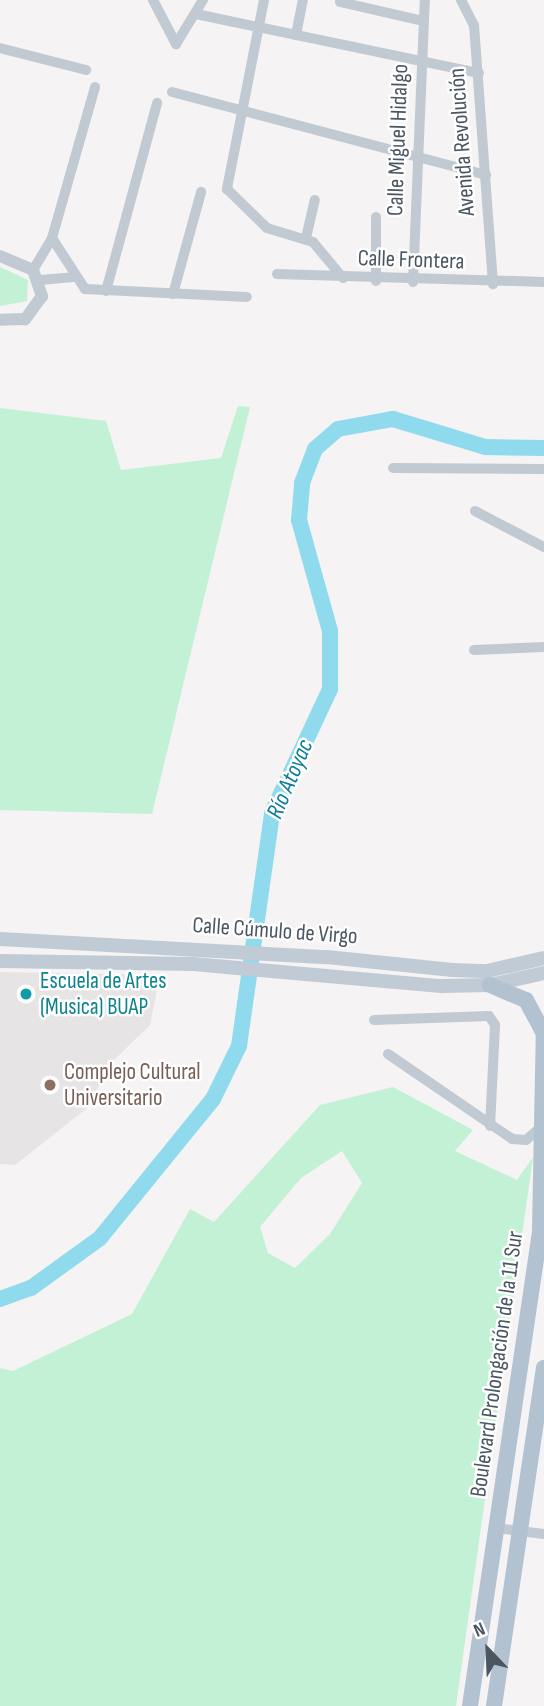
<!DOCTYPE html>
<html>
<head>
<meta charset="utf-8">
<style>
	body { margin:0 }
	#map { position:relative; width:544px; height:1706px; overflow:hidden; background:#f5f3f3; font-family:"Sofia Sans Condensed",sans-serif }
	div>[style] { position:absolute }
	.education>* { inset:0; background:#e6e4e5 }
	.green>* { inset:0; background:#c3f1d5 }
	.river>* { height:16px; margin:-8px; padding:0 8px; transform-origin:8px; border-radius:8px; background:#90daee }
	.minor>* { height:10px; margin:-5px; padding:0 5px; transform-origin:5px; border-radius:5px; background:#c1cad2 }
	.tertiary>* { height:12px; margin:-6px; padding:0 6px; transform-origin:6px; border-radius:6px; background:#c1cad2 }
	.secondary>* { height:14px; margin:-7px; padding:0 7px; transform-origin:7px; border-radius:7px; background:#c1cbd6 }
	.primary>* { height:16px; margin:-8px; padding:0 8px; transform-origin:8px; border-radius:8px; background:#b3c2d1 }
	.dots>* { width:19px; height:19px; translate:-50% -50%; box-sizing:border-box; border:4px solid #fff; border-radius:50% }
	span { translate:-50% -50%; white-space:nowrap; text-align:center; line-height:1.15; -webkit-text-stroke:5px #fff; paint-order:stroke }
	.street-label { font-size:23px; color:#4a5661 }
	.culture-label { font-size:23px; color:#0d838f }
	.left { translate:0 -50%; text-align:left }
	.education-label { font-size:23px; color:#785e54 }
	.water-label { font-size:24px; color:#0c7c9b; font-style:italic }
	.north { position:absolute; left:453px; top:1615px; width:70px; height:70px; -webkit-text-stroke:5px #fff; paint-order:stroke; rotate:337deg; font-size:19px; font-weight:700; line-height:28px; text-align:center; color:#4a5661 }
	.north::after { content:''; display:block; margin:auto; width:24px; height:32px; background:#4a5661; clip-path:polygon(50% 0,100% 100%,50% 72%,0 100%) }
</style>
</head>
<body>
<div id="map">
	<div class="education">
		<div style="clip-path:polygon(0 972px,160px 975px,150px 1025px,113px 1061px,86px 1109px,15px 1165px,0 1164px)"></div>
	</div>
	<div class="green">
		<div style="clip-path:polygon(0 267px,28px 280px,27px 301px,0 306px)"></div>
		<div style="clip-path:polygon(238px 406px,250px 407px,152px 814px,0 810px,0 408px,106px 421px,121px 470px,221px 458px)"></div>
		<div style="clip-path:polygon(evenodd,393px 1087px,473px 1130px,455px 1151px,517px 1180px,533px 1157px,456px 1706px,0 1706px,0 1368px,13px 1371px,132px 1314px,190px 1209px,214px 1222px,320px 1105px,393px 1087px,342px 1151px,362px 1183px,330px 1234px,295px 1268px,268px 1253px,260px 1227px,301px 1178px,342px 1151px)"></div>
	</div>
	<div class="river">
		<div style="left:0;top:1299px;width:33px;rotate:-20deg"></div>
		<div style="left:31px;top:1288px;width:85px;rotate:-35.9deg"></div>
		<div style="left:100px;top:1238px;width:179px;rotate:-50.9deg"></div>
		<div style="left:213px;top:1099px;width:59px;rotate:-63.9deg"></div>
		<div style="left:239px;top:1046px;width:235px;rotate:-81.9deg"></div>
		<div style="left:272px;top:813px;width:137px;rotate:-64.9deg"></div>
		<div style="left:330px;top:689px;width:58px;rotate:-90deg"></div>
		<div style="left:330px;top:631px;width:115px;rotate:-105.6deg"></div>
		<div style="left:299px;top:520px;width:37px;rotate:-85deg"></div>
		<div style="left:302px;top:483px;width:36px;rotate:-69deg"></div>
		<div style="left:315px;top:449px;width:30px;rotate:-41deg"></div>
		<div style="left:338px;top:429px;width:56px;rotate:-10.3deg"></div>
		<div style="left:393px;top:419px;width:96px;rotate:16.9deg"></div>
		<div style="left:485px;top:447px;width:59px;rotate:1deg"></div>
	</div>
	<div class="minor">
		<div style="left:153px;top:0;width:50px;rotate:62.4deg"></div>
		<div style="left:176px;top:44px;width:52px;rotate:-58.5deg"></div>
		<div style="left:264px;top:0;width:193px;rotate:101.1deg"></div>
		<div style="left:227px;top:189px;width:56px;rotate:44.3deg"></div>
		<div style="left:267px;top:228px;width:48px;rotate:16.9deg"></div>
		<div style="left:313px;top:242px;width:47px;rotate:50.2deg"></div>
		<div style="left:461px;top:0;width:28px;rotate:63deg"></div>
		<div style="left:474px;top:25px;width:260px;rotate:85.8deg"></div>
		<div style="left:340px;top:2px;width:85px;rotate:12.9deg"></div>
		<div style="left:196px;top:14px;width:289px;rotate:11.8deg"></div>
		<div style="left:296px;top:35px;width:36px;rotate:-79deg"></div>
		<div style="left:0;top:48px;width:89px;rotate:14.3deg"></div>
		<div style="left:172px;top:92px;width:325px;rotate:14.8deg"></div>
		<div style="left:52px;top:238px;width:61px;rotate:57.1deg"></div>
		<div style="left:85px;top:289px;width:162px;rotate:2.8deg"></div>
		<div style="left:306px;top:238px;width:39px;rotate:-77deg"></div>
		<div style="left:33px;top:270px;width:37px;rotate:-59deg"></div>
		<div style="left:52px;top:238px;width:157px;rotate:-74.1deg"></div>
		<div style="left:277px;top:274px;width:267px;rotate:1.7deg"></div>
		<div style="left:40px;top:280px;width:33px;rotate:-5deg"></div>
		<div style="left:376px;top:281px;width:64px;rotate:-90deg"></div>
		<div style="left:413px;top:282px;width:282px;rotate:-87.6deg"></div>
		<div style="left:106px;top:291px;width:195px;rotate:-74.8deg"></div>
		<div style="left:173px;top:294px;width:106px;rotate:-74.6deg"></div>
		<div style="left:393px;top:468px;width:151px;rotate:0.4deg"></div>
		<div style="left:475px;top:511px;width:78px;rotate:27.6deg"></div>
		<div style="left:474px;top:650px;width:70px;rotate:-2.5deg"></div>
		<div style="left:374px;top:1020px;width:115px;rotate:-2deg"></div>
		<div style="left:489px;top:1016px;width:11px;rotate:56deg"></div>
		<div style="left:495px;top:1025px;width:101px;rotate:92.8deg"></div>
		<div style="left:388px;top:1054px;width:150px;rotate:34.4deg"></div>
		<div style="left:512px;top:1139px;width:14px;rotate:4deg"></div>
		<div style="left:526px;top:1140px;width:20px;rotate:-41deg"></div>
		<div style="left:496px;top:1528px;width:48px;rotate:7.1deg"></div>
	</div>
	<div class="tertiary">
		<div style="left:0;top:256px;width:36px;rotate:23deg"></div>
		<div style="left:33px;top:270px;width:28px;rotate:71deg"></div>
		<div style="left:42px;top:296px;width:29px;rotate:126deg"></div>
		<div style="left:25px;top:319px;width:25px;rotate:178deg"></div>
	</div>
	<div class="secondary">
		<div style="left:0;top:939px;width:327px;rotate:3.2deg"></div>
		<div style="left:327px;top:957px;width:126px;rotate:5.9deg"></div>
		<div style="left:452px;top:970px;width:35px;rotate:2deg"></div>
		<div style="left:487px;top:971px;width:58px;rotate:-12.8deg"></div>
		<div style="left:0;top:961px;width:193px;rotate:0.9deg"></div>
		<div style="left:193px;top:964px;width:249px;rotate:5.1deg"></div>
		<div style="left:441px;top:986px;width:49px;rotate:-1.2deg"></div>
		<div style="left:490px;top:985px;width:55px;rotate:-12.5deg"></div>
	</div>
	<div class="primary">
		<div style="left:490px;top:985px;width:39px;rotate:23deg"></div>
		<div style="left:526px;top:1000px;width:36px;rotate:62deg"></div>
		<div style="left:470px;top:1706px;width:481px;rotate:-81.6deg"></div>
		<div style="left:540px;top:1230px;width:204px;rotate:-88.9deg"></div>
		<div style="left:494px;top:1706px;width:342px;rotate:-81.6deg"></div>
	</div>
	<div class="dots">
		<div style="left:26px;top:994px;background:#0f9aa8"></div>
		<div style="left:50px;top:1085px;background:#8d6e63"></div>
	</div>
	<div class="street-label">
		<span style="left:398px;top:140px;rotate:-88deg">Calle Miguel Hidalgo</span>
		<span style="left:462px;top:142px;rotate:-94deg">Avenida Revolución</span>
		<span style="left:411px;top:260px;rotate:2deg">Calle Frontera</span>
		<span style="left:275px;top:931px;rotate:4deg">Calle Cúmulo de Virgo</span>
		<span style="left:497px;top:1364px;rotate:-82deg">Boulevard Prolongación de la 11 Sur</span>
	</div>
	<div class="culture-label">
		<span class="left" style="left:40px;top:994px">Escuela de Artes<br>(Musica) BUAP</span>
	</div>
	<div class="education-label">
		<span class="left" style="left:64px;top:1085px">Complejo Cultural<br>Universitario</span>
	</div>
	<div class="water-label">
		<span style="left:290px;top:779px;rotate:-67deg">Río Atoyac</span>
	</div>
	<div class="north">N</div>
</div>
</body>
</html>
